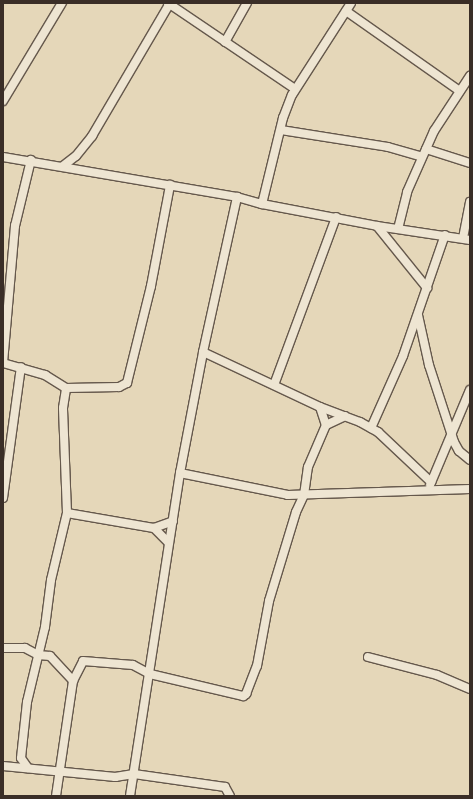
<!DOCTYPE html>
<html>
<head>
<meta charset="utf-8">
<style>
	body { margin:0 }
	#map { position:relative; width:473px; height:799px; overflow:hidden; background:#e5d7b9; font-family:"EB Garamond",serif }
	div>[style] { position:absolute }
	.roads { filter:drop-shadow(1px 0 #65584c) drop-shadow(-1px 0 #65584c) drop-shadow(0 1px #65584c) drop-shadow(0 -1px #65584c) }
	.minor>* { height:8px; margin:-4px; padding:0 4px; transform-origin:4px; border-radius:4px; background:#eee5d2 }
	span { translate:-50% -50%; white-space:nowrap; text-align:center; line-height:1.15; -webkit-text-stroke:3.5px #eee5d2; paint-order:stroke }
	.frame { position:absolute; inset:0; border:4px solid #3a2e27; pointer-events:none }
</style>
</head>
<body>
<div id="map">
	<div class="roads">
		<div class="minor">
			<div style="left:168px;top:3px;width:153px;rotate:34.1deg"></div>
			<div style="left:346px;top:11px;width:139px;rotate:35.1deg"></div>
			<div style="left:225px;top:42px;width:45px;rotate:-60.6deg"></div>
			<div style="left:3px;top:101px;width:114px;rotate:-59deg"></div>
			<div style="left:281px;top:130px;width:108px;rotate:9deg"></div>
			<div style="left:388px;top:147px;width:35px;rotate:16deg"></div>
			<div style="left:426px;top:149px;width:46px;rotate:17.7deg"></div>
			<div style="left:3px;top:157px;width:237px;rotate:9.7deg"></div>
			<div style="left:237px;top:197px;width:26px;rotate:16deg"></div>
			<div style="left:262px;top:204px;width:117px;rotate:10.8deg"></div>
			<div style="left:377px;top:226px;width:94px;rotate:8.6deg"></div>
			<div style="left:63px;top:166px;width:16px;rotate:-38deg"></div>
			<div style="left:76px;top:156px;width:26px;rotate:-51deg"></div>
			<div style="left:92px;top:136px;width:154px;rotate:-59.6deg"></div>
			<div style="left:262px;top:204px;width:89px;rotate:-76.3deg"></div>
			<div style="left:283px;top:118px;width:25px;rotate:-69deg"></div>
			<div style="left:292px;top:95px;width:109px;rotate:-57.3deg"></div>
			<div style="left:377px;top:226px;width:80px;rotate:51.1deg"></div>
			<div style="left:398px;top:229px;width:38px;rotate:-76deg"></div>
			<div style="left:407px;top:192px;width:67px;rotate:-66.1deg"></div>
			<div style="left:434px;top:131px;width:66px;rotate:-56.8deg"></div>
			<div style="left:463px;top:238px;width:37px;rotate:-79deg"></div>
			<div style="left:418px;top:315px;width:51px;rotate:77.6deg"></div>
			<div style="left:429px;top:365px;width:81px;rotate:72deg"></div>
			<div style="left:454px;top:442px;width:10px;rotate:61deg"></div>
			<div style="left:459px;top:451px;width:14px;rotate:39deg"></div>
			<div style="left:203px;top:352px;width:129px;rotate:25.2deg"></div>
			<div style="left:320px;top:407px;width:43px;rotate:20.6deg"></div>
			<div style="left:360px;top:422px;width:21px;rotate:29deg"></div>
			<div style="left:378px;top:432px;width:73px;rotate:43.3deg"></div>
			<div style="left:3px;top:363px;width:44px;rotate:15.9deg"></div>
			<div style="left:45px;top:375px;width:25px;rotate:32deg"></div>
			<div style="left:66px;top:388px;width:53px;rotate:-1.1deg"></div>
			<div style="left:119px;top:387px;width:9px;rotate:-27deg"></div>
			<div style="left:127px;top:383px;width:100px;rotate:-76.1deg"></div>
			<div style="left:151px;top:286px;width:103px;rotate:-79.3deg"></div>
			<div style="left:3px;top:363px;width:138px;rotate:-85deg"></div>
			<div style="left:15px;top:226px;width:68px;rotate:-76.4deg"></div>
			<div style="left:274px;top:385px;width:179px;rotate:-69.7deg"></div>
			<div style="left:320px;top:407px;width:19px;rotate:72deg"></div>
			<div style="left:371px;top:428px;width:79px;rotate:-66deg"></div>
			<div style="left:403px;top:356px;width:128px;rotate:-70.9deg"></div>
			<div style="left:180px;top:473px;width:110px;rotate:11.5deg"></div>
			<div style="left:288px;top:495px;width:182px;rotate:-1.9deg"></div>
			<div style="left:430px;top:485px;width:103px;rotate:-67.2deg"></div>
			<div style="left:3px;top:498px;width:132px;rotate:-82.2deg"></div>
			<div style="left:67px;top:513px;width:88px;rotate:9.8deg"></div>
			<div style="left:154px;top:528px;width:21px;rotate:45deg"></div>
			<div style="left:154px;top:528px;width:20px;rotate:-20deg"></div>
			<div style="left:3px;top:648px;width:22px"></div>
			<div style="left:25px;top:648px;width:15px;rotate:28deg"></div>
			<div style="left:38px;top:655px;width:12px;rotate:5deg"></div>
			<div style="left:50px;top:656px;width:34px;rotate:47deg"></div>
			<div style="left:73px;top:681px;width:22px;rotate:-63deg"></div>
			<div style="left:83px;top:661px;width:50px;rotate:4.6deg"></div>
			<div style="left:133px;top:665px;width:19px;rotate:28deg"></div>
			<div style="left:150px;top:674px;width:96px;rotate:13.3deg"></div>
			<div style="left:243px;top:696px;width:4px;rotate:-34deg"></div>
			<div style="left:246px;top:694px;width:30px;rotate:-69deg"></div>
			<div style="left:257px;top:666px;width:66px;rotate:-79.5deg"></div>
			<div style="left:269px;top:601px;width:93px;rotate:-73.1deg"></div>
			<div style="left:296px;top:512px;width:19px;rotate:-65deg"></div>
			<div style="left:304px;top:495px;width:28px;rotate:-82deg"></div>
			<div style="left:308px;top:467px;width:46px;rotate:-66.8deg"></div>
			<div style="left:326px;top:425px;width:21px;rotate:-25deg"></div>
			<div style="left:368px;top:657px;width:71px;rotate:14.6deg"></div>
			<div style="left:437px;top:675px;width:36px;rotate:23deg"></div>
			<div style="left:3px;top:766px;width:113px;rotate:5.6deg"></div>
			<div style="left:115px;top:777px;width:19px;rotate:-9deg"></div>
			<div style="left:134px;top:774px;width:92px;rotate:8.1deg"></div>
			<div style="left:225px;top:787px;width:10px;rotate:61deg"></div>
			<div style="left:28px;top:768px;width:12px;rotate:-125deg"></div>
			<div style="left:21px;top:758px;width:56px;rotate:-83.9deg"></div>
			<div style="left:27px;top:702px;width:77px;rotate:-76.5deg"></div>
			<div style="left:45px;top:627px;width:47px;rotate:-82.7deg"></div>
			<div style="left:51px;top:580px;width:69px;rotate:-76.6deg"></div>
			<div style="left:67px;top:513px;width:105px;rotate:-92.2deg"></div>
			<div style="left:63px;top:408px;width:20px;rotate:-81deg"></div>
			<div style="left:56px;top:796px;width:116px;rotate:-81.6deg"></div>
			<div style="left:130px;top:796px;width:327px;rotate:-81.2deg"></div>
			<div style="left:180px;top:473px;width:123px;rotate:-79.2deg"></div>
			<div style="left:203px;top:352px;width:159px;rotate:-77.6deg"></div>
		</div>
	</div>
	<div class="frame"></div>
</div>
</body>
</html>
